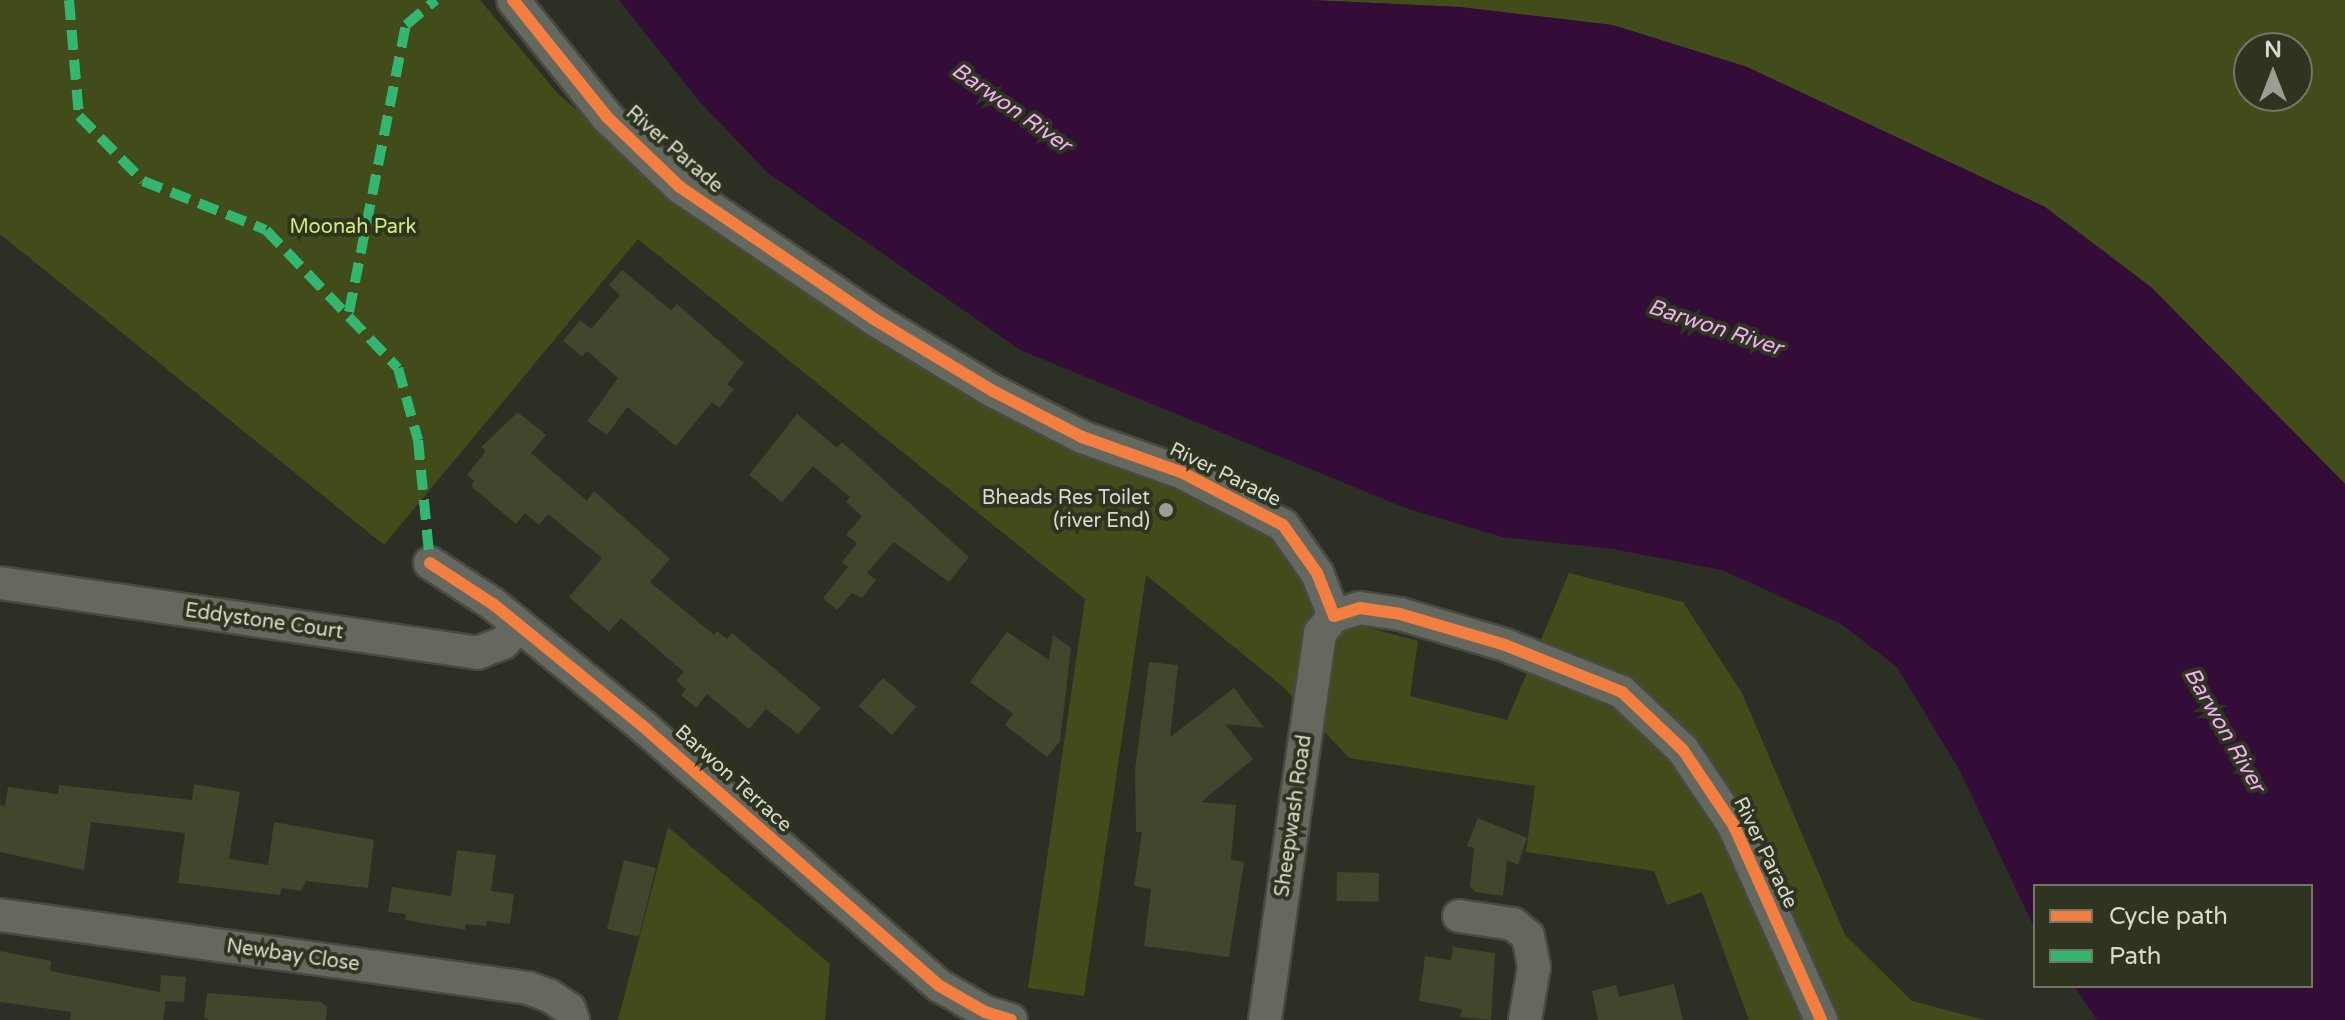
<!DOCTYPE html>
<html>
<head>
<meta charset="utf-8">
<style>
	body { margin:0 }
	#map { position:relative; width:2345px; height:1020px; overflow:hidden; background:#2c2f24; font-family:"Varela Round",sans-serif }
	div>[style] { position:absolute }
	.green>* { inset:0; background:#414c1a }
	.water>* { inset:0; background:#330c38 }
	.building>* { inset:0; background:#41462c; transform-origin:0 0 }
	.roads { filter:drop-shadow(2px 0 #474a40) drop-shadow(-2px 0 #474a40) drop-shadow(0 2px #474a40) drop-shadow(0 -2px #474a40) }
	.minor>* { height:32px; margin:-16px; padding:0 16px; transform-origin:16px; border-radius:16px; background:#65685f }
	.quiet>* { height:10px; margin-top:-5px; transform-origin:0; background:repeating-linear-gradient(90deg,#33b770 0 20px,transparent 0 30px) }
	.cycleway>* { height:12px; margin:-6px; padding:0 6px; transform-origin:6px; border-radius:6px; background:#f27e40 }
	.dots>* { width:22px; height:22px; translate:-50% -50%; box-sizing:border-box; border:4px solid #2e341f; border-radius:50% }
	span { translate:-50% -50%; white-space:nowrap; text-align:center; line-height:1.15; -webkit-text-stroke:8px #2e341f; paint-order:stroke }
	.street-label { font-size:20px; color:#d7dbce }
	.park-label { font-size:20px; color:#ceed73 }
	.poi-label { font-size:20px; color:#d7dbce }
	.right { translate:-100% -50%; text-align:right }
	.water-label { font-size:22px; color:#f1aff8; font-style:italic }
	.legend { position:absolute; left:2033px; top:884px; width:280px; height:104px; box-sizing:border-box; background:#2e341f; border:2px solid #727765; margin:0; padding:10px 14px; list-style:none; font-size:24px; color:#d7dbce }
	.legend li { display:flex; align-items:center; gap:16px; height:40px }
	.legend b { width:40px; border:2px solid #727765 }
	.north { position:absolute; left:2233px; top:32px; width:80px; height:80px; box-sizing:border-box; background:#2e341f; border:2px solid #727765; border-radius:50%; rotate:0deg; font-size:22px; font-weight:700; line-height:32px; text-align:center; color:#d7dbce }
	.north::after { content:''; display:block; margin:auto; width:28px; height:36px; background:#9b9f92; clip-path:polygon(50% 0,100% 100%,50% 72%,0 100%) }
</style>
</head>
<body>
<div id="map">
	<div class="green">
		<div style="clip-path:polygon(0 0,480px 0,558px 94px,672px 190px,853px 321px,1281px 535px,1313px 596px,1362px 626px,1418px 641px,1410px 696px,1507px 720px,1569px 573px,1683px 602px,1742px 693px,1845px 935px,1912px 1001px,1985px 1020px,1749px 1020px,1702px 892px,1667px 905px,1654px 871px,1526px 852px,1535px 786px,1349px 758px,1283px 687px,1146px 575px,1084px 996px,1028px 988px,1085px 599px,638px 239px,384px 545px,0 234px)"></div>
		<div style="clip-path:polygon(evenodd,1310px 0,2345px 0,2345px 484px,2151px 287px,2045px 207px,1747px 67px,1612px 25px,1459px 7px,1310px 0,2249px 48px,2297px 48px,2297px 96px,2249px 96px,2249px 48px)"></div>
		<div style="clip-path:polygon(668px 827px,830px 964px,825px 1020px,618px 1020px)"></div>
	</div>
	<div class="water">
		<div style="clip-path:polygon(619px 0,1310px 0,1459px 7px,1613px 25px,1747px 67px,2045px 207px,2151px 287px,2345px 484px,2345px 1020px,2097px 1020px,2074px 986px,2311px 986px,2311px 886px,2035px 886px,2035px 929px,1960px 771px,1897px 667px,1841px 624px,1722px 570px,1613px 549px,1502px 537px,1408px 509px,1020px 350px,768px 173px,698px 100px)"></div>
	</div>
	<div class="building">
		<div style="clip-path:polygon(622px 270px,671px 310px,677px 304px,744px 363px,727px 384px,734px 389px,720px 408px,712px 402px,676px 446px,627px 407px,607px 435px,587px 421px,618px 378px,587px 351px,582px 356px,563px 341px,580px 320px,591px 329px,620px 295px,609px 285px)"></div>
		<div style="clip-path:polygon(518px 412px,546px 435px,531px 453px,587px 501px,594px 491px,670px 559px,650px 582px,714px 635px,717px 631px,727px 639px,732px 633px,821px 708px,798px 734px,766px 709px,749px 729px,707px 694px,696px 708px,681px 695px,686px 689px,676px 681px,684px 672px,621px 618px,609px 632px,569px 597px,602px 558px,548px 514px,539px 525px,525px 513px,516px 524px,471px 486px,474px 481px,467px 475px,486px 451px,481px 447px)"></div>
		<div style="clip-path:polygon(797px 414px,837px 448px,842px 442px,969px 557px,949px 582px,894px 542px,867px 573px,876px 580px,862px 598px,852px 593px,837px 610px,823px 598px,848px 567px,842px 562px,857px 543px,846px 535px,862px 516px,846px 502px,850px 497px,813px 466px,782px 502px,749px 475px)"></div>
		<div style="clip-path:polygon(1007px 632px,1049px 660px,1053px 635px,1071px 648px,1060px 741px,1047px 757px,1005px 725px,1013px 714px,970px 682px)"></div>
		<div style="clip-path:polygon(1149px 662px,1178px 665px,1170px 737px,1234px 688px,1264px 728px,1225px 724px,1253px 759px,1201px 802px,1236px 805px,1231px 860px,1244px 862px,1229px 957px,1144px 946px,1151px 889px,1134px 886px,1142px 832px,1136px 832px,1135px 770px)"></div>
		<div style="left:883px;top:678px;width:44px;height:37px;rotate:41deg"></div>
		<div style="clip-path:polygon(194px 784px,240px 792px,229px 859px,268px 865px,274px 822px,374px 840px,368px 888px,306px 881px,301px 891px,282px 888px,280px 895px,178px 883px,185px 833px,91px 822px,84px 870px,0 852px,0 805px,5px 806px,8px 787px,58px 794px,59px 785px,192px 800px)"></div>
		<div style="clip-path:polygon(1478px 818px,1527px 838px,1518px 865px,1507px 860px,1503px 896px,1475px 892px,1470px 886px,1474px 848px,1467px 846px)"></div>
		<div style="clip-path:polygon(457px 850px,496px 855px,491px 891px,514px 894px,510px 924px,487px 921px,486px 926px,466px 924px,465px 930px,405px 920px,406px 914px,388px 912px,392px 887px,451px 896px)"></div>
		<div style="left:624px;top:860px;width:33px;height:71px;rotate:14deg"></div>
		<div style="left:1337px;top:872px;width:42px;height:29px;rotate:1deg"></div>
		<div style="clip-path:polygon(1453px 947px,1495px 953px,1491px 1020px,1460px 1017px,1462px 1009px,1419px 1001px,1425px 956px,1451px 960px)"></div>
		<div style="clip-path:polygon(0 951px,51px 961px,50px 971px,160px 992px,161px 975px,186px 977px,184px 1002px,166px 1001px,163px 1020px,70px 1020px,71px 1012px,0 1002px)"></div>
		<div style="clip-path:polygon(1674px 984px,1683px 1020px,1598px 1020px,1592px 991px,1616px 985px,1619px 997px)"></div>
		<div style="clip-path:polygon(207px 993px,321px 1002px,327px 1007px,326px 1020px,209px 1020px,204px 1017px)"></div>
	</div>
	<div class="roads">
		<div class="minor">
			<div style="left:513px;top:0;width:150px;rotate:51.2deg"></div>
			<div style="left:607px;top:117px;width:101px;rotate:43.8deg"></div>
			<div style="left:680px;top:187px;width:235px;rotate:34.2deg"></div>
			<div style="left:874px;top:319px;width:139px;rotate:31.2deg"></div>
			<div style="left:993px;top:391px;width:100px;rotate:27.3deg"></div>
			<div style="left:1082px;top:437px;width:105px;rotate:19.5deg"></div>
			<div style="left:1181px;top:472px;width:115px;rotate:27.5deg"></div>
			<div style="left:1283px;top:525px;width:59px;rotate:54.7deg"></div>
			<div style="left:1317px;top:573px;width:46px;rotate:68.4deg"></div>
			<div style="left:430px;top:563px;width:75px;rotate:33.1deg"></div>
			<div style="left:493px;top:604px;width:198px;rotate:39.2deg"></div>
			<div style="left:646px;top:729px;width:390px;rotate:41.2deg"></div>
			<div style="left:940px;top:986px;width:52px;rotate:30deg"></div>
			<div style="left:985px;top:1012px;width:27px;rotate:17deg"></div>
			<div style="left:0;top:583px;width:482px;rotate:8.3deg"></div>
			<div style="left:477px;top:653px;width:28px;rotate:-21deg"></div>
			<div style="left:503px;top:643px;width:24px;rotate:-45deg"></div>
			<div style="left:1334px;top:616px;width:27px;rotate:-17deg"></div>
			<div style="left:1360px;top:608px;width:40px;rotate:8.5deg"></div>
			<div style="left:1400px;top:614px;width:109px;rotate:16.4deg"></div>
			<div style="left:1505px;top:645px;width:126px;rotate:21.9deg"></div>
			<div style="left:1622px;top:692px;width:84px;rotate:43.6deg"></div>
			<div style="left:1683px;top:750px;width:92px;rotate:56.1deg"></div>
			<div style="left:1734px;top:826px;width:213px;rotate:65.8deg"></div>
			<div style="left:0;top:915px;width:533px;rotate:7.87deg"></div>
			<div style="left:528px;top:988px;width:23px;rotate:20deg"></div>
			<div style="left:550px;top:996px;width:23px;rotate:34deg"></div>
			<div style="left:569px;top:1009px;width:12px;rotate:70deg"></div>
			<div style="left:1459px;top:916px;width:55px;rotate:8.4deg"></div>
			<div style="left:1513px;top:924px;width:19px;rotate:39deg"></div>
			<div style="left:1528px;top:936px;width:32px;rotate:79deg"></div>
			<div style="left:1534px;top:967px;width:54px;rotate:99.6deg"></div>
			<div style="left:1265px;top:1020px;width:391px;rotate:-81.9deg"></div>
			<div style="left:1320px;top:633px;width:22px;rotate:-51deg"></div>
		</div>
	</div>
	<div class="quiet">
		<div style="left:69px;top:0;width:116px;rotate:85.1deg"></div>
		<div style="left:79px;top:116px;width:91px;rotate:45.4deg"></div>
		<div style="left:143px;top:181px;width:132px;rotate:21.7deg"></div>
		<div style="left:266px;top:230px;width:191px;rotate:46.3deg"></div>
		<div style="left:398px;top:368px;width:75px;rotate:74.5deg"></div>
		<div style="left:418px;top:440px;width:124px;rotate:84.4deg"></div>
		<div style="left:349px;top:312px;width:293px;rotate:-78.8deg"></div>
		<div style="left:406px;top:25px;width:39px;rotate:-40deg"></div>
	</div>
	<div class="cycleway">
		<div style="left:513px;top:0;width:150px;rotate:51.2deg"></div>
		<div style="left:607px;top:117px;width:101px;rotate:43.8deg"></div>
		<div style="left:680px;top:187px;width:235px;rotate:34.2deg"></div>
		<div style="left:874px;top:319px;width:139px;rotate:31.2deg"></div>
		<div style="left:993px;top:391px;width:100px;rotate:27.3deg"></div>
		<div style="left:1082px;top:437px;width:105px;rotate:19.5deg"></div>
		<div style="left:1181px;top:472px;width:115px;rotate:27.5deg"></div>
		<div style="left:1283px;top:525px;width:59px;rotate:54.7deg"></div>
		<div style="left:1317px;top:573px;width:46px;rotate:68.4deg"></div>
		<div style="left:1334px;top:616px;width:27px;rotate:-17deg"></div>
		<div style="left:1360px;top:608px;width:40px;rotate:8.5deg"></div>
		<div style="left:1400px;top:614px;width:109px;rotate:16.4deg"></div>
		<div style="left:1505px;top:645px;width:126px;rotate:21.9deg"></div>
		<div style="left:1622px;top:692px;width:84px;rotate:43.6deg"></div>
		<div style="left:1683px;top:750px;width:92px;rotate:56.1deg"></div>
		<div style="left:1734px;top:826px;width:213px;rotate:65.8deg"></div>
		<div style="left:430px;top:563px;width:75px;rotate:33.1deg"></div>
		<div style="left:493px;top:604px;width:198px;rotate:39.2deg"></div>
		<div style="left:646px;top:729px;width:390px;rotate:41.2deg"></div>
		<div style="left:940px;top:986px;width:52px;rotate:30deg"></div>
		<div style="left:985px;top:1012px;width:27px;rotate:17deg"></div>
	</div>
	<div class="dots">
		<div style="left:1166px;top:510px;background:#9b9f92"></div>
	</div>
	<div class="street-label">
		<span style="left:674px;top:150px;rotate:41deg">River Parade</span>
		<span style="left:1225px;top:475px;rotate:26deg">River Parade</span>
		<span style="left:264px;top:622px;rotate:8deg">Eddystone Court</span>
		<span style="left:733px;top:779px;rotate:42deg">Barwon Terrace</span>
		<span style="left:1294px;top:816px;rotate:-82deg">Sheepwash Road</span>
		<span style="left:1765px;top:853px;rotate:64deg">River Parade</span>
		<span style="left:293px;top:956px;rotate:8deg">Newbay Close</span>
	</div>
	<div class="park-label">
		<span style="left:353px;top:227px">Moonah Park</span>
	</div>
	<div class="poi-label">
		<span class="right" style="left:1150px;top:510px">Bheads Res Toilet<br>(river End)</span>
	</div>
	<div class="water-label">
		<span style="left:1011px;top:108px;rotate:35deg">Barwon River</span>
		<span style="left:1715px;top:328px;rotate:18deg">Barwon River</span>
		<span style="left:2224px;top:730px;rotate:60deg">Barwon River</span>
	</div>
	<ul class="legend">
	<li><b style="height:10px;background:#f27e40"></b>Cycle path</li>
	<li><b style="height:10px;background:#33b770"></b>Path</li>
	</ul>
	<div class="north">N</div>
</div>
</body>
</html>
